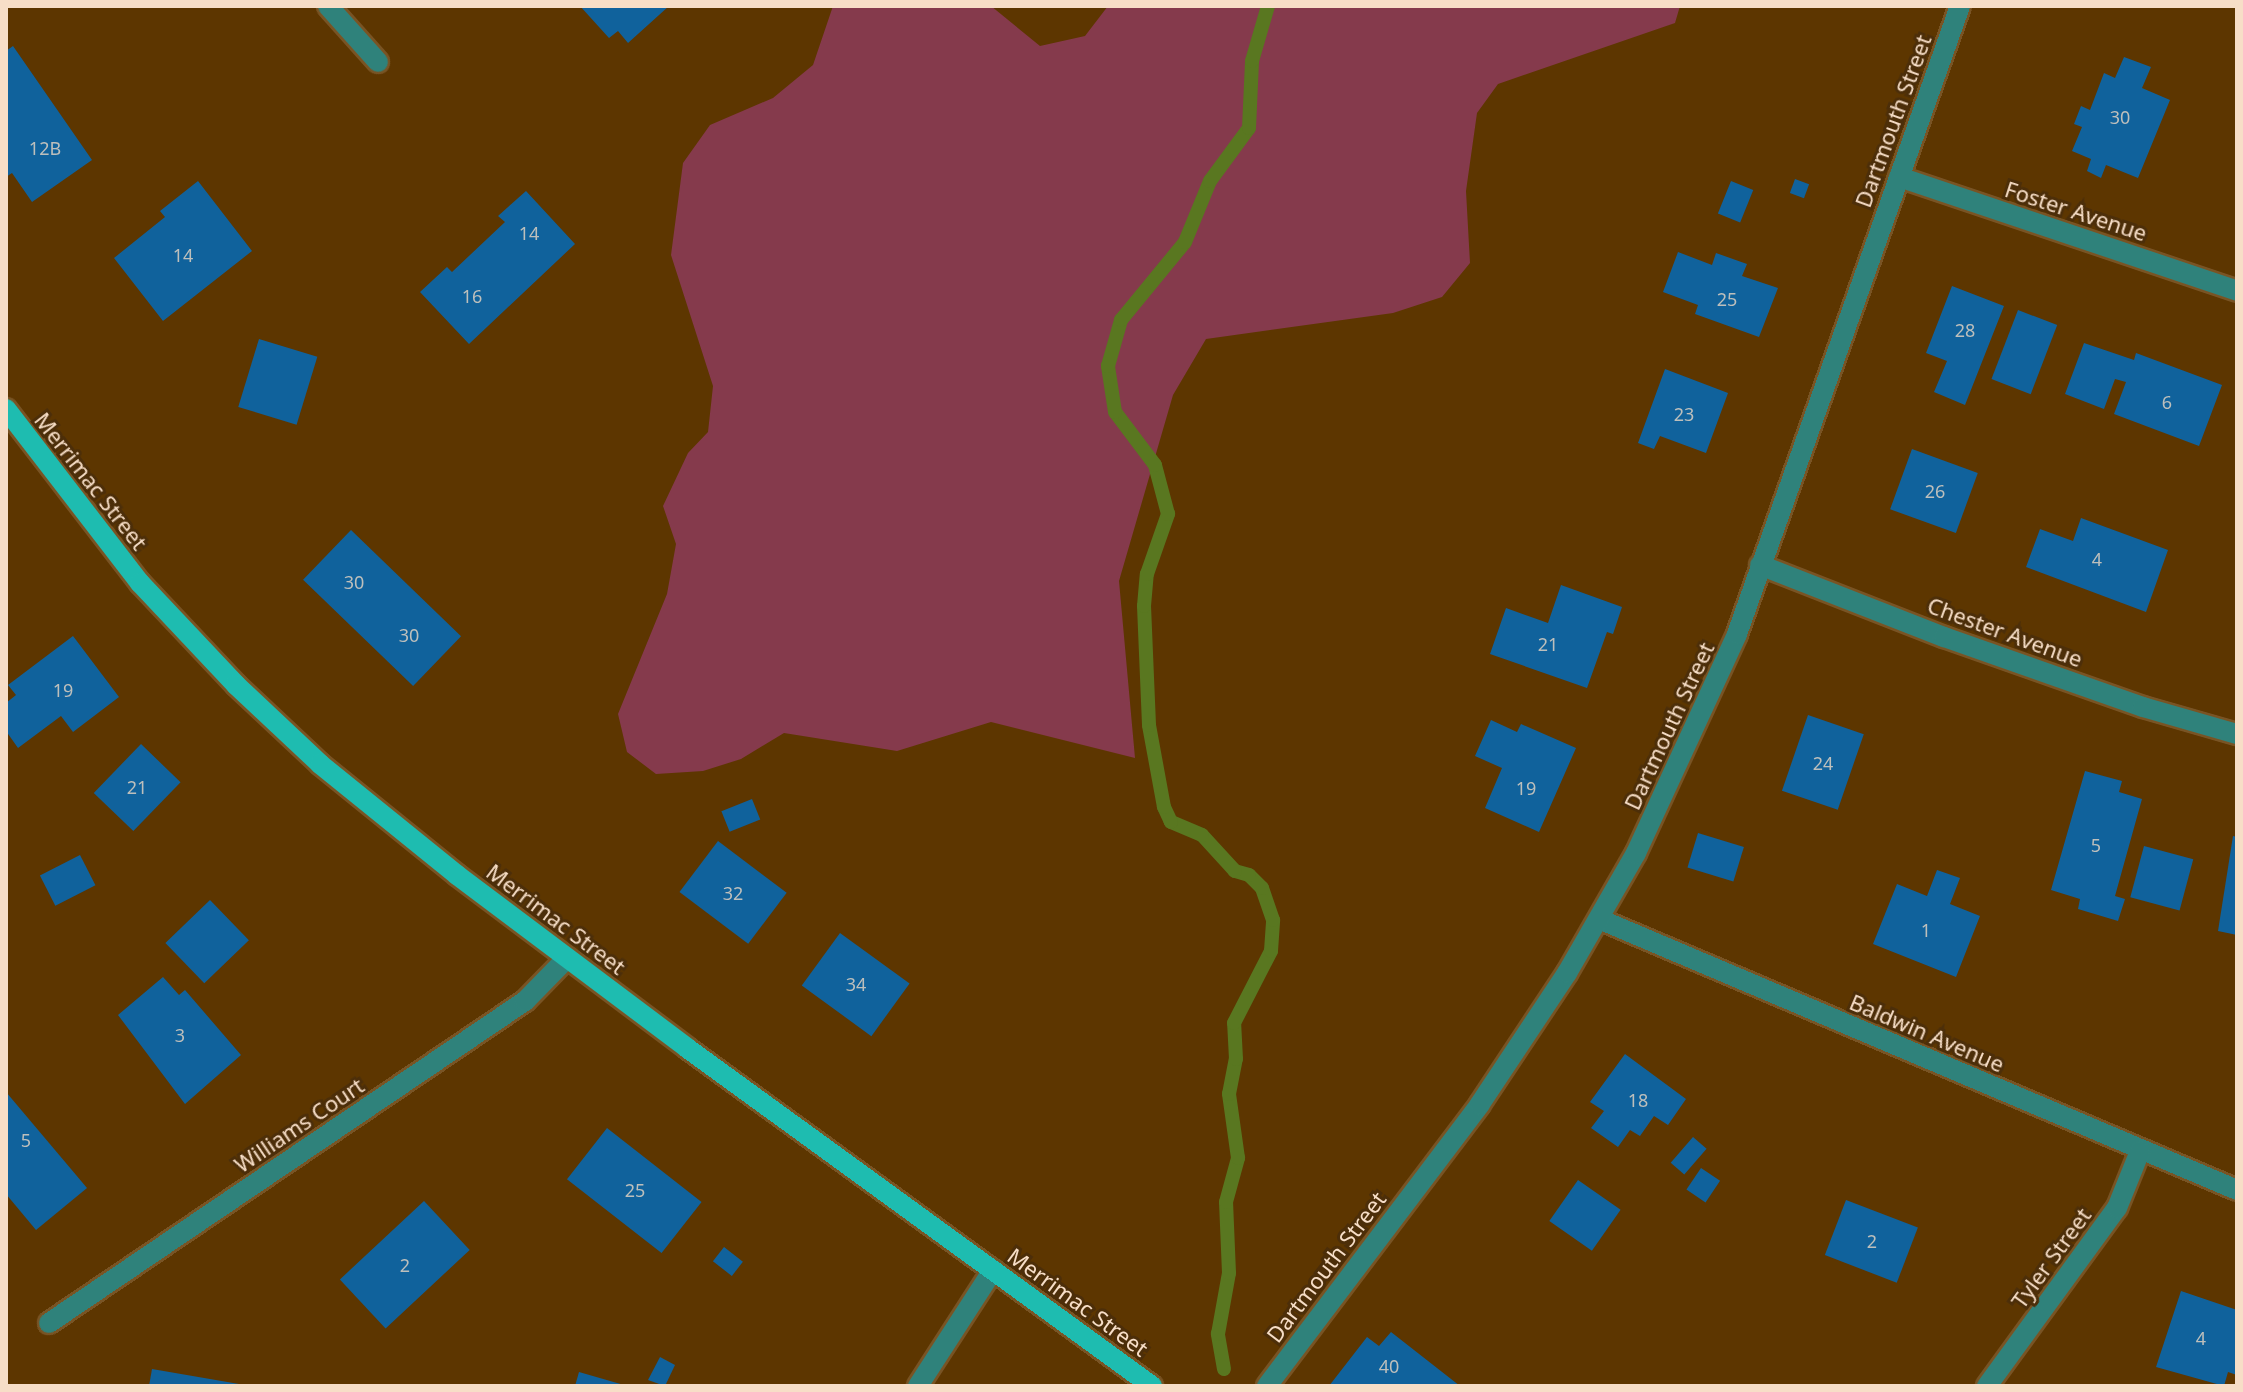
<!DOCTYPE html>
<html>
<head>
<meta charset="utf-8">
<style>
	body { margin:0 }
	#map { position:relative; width:2243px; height:1392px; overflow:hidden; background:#5d3600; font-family:"Noto Sans",sans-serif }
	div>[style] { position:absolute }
	.green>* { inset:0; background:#853a4c }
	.stream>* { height:14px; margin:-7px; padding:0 7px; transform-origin:7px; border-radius:7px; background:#597720 }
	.building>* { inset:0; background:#10629c; transform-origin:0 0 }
	.roads { filter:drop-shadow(2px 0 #795424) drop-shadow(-2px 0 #795424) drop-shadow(0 2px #795424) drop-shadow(0 -2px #795424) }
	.minor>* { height:20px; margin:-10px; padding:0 10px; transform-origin:10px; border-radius:10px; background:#2f827b }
	.major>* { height:20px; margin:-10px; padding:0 10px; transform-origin:10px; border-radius:10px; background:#1ebcb0 }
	span { translate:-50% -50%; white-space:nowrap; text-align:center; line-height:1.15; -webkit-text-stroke:6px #4c2e09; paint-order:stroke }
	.number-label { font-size:18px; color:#bdbfbc }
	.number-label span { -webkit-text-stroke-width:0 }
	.street-label { font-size:22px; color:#f7dec7 }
	.frame { position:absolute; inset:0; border:8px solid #f7dec7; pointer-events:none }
</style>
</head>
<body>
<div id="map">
	<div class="green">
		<div style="clip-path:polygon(833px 6px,991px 6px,1040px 46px,1085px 36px,1108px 6px,1680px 6px,1675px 23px,1498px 84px,1477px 113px,1466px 191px,1470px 263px,1442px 297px,1393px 313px,1206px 339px,1173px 395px,1119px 581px,1135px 758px,991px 722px,897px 751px,784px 733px,741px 759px,703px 771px,656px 774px,627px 752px,618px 714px,667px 594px,676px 544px,663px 506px,688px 453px,708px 432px,713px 386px,671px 255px,683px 163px,710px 125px,773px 98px,813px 65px)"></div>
	</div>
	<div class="stream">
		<div style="left:1224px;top:1369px;width:36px;rotate:-100deg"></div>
		<div style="left:1218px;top:1334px;width:62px;rotate:-79.8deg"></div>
		<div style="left:1229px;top:1273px;width:71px;rotate:-92.4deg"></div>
		<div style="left:1226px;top:1202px;width:46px;rotate:-74.7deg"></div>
		<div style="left:1238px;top:1158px;width:65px;rotate:-98deg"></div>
		<div style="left:1229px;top:1094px;width:36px;rotate:-79deg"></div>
		<div style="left:1236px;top:1059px;width:36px;rotate:-93deg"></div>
		<div style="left:1234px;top:1023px;width:81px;rotate:-62.8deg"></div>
		<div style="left:1271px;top:951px;width:31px;rotate:-86deg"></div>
		<div style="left:1273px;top:920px;width:34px;rotate:-109deg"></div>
		<div style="left:1262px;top:888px;width:18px;rotate:-135deg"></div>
		<div style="left:1249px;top:875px;width:15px;rotate:-164deg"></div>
		<div style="left:1235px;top:871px;width:49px;rotate:-132.5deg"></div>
		<div style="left:1202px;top:835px;width:34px;rotate:-157deg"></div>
		<div style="left:1171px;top:822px;width:17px;rotate:-115deg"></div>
		<div style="left:1164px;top:807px;width:83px;rotate:-100.4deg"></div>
		<div style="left:1149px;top:725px;width:119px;rotate:-92.4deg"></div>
		<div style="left:1144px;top:606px;width:32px;rotate:-85deg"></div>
		<div style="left:1147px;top:574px;width:64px;rotate:-70.7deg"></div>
		<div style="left:1168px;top:514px;width:51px;rotate:-104.9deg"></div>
		<div style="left:1155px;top:465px;width:66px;rotate:-127deg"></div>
		<div style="left:1115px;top:412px;width:47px;rotate:-98.7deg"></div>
		<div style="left:1108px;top:366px;width:48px;rotate:-74.2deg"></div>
		<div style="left:1121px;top:320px;width:101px;rotate:-50.6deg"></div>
		<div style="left:1185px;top:242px;width:66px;rotate:-67.7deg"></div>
		<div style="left:1210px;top:181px;width:66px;rotate:-53.7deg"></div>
		<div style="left:1249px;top:128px;width:67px;rotate:-87.4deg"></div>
		<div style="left:1252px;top:61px;width:57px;rotate:-73.8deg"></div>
	</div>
	<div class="building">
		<div style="clip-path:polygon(580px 6px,669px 6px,628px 43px,618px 31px,609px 38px)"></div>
		<div style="clip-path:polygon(13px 46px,92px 160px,32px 202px,12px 173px,6px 177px,6px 51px)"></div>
		<div style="clip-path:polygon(2124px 57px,2151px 67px,2142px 88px,2170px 100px,2138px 178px,2106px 165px,2101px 178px,2087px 171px,2091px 159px,2072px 151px,2082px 127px,2074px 124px,2081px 106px,2090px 110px,2104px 73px,2115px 78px)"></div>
		<div style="left:1795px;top:179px;width:15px;height:15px;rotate:20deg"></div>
		<div style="clip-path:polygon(198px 181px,252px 251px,163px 321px,114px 258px,165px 217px,160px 211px)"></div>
		<div style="left:1731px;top:181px;width:24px;height:35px;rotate:22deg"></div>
		<div style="clip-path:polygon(526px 191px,575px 244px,469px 344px,420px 292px,447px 267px,452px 272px,505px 222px,498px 216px)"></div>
		<div style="clip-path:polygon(1678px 252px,1712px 265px,1716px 253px,1747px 264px,1742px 276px,1778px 288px,1759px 337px,1695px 314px,1698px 305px,1663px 292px)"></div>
		<div style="clip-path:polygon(1952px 286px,2004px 306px,1965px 405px,1934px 392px,1947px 361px,1926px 353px)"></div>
		<div style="left:2018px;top:310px;width:42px;height:74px;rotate:21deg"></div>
		<div style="left:259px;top:339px;width:61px;height:71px;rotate:17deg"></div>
		<div style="clip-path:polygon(2084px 343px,2134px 360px,2136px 353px,2222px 385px,2199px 446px,2114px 414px,2126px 382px,2115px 379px,2104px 409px,2065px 394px)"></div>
		<div style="clip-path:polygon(1665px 369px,1728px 393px,1706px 453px,1660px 436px,1654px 449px,1638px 443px)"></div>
		<div style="left:1912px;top:449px;width:70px;height:64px;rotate:20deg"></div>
		<div style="clip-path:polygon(2081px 518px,2168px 550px,2146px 612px,2026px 567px,2040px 529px,2073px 541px)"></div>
		<div style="left:351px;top:530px;width:153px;height:69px;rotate:44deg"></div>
		<div style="clip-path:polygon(1561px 585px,1622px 607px,1613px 634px,1607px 632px,1587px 688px,1490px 654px,1506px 608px,1548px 623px)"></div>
		<div style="clip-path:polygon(73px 636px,119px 697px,73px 732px,61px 716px,18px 748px,6px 731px,6px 703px,16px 695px,8px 685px)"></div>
		<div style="left:1808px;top:715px;width:59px;height:80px;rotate:19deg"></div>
		<div style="clip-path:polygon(1491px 720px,1517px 732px,1521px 724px,1576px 748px,1539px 832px,1485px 808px,1502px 768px,1475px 756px)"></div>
		<div style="left:141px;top:744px;width:55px;height:68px;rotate:44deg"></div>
		<div style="clip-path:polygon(2085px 771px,2122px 781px,2119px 792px,2142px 799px,2115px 896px,2125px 899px,2118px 921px,2078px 909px,2080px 899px,2051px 890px)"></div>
		<div style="left:752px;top:799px;width:22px;height:33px;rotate:68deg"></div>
		<div style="left:1698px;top:833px;width:48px;height:36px;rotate:17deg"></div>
		<div style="clip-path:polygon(2233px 836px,2237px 837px,2237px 935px,2218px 931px)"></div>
		<div style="left:718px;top:841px;width:86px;height:64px;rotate:37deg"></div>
		<div style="left:2144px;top:846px;width:51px;height:53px;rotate:15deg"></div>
		<div style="left:80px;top:855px;width:34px;height:45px;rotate:63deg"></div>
		<div style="clip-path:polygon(1937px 870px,1960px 878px,1950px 904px,1980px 916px,1956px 977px,1873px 944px,1897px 884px,1927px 896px)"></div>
		<div style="left:210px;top:900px;width:56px;height:62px;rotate:46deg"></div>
		<div style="left:840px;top:933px;width:86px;height:65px;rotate:36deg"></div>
		<div style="clip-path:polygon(163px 977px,179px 995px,185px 990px,241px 1055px,185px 1104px,118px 1015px)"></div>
		<div style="clip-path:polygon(1625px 1054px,1686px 1099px,1668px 1125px,1654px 1116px,1640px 1136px,1630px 1130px,1618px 1147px,1591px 1128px,1604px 1111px,1590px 1102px)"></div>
		<div style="clip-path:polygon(6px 1092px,87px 1188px,36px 1230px,6px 1194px)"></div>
		<div style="left:607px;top:1128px;width:120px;height:65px;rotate:38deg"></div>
		<div style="left:1693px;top:1137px;width:18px;height:34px;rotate:41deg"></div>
		<div style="left:1701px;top:1168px;width:23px;height:26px;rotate:34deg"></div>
		<div style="left:1578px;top:1180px;width:52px;height:50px;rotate:35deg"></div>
		<div style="left:1846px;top:1200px;width:77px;height:59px;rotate:21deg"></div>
		<div style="left:424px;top:1201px;width:67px;height:115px;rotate:47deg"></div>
		<div style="left:724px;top:1247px;width:24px;height:18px;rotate:38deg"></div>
		<div style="clip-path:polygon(2181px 1291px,2237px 1310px,2237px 1375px,2228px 1372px,2224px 1386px,2156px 1367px)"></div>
		<div style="clip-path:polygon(1391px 1332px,1460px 1386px,1329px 1386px,1367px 1337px,1379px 1346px)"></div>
		<div style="clip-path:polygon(660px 1357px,675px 1365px,665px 1386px,648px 1380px)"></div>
		<div style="clip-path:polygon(152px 1369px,239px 1384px,239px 1386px,149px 1386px)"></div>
		<div style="clip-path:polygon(579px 1372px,624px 1385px,624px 1386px,575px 1386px)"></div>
	</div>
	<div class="roads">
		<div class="minor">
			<div style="left:328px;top:6px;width:75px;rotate:48.2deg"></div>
			<div style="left:1899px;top:177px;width:357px;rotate:18.6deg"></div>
			<div style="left:1760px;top:565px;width:198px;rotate:21.4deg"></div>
			<div style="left:1944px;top:637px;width:211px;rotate:19.4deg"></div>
			<div style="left:2143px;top:707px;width:98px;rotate:16deg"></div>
			<div style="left:1599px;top:919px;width:693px;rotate:23.01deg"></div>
			<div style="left:49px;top:1323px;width:575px;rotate:-34.08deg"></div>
			<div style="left:525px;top:1001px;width:60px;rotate:-45.7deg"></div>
			<div style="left:918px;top:1386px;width:138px;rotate:-57.1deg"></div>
			<div style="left:1267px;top:1386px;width:353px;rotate:-52.9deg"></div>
			<div style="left:1480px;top:1104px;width:157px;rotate:-56.4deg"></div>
			<div style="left:1567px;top:973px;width:138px;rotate:-60.1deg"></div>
			<div style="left:1636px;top:853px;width:241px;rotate:-65.2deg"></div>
			<div style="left:1737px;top:634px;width:666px;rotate:-70.45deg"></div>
			<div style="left:1987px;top:1386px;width:220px;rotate:-53.9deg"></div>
			<div style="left:2117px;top:1208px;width:61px;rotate:-68deg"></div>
		</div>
		<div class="major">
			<div style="left:6px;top:409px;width:220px;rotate:52.4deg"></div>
			<div style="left:140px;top:583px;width:140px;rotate:46.7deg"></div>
			<div style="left:236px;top:685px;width:115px;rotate:43.2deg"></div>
			<div style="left:320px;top:764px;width:176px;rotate:39deg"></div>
			<div style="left:457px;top:875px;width:288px;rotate:36.9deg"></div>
			<div style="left:687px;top:1048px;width:575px;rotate:36.01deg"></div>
		</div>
	</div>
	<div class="number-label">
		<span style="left:2120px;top:117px">30</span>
		<span style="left:45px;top:148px">12B</span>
		<span style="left:529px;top:233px">14</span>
		<span style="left:183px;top:255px">14</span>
		<span style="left:472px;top:296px">16</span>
		<span style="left:1727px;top:299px">25</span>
		<span style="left:1965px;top:330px">28</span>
		<span style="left:2167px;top:402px">6</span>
		<span style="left:1684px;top:414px">23</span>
		<span style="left:1935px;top:491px">26</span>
		<span style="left:2097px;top:559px">4</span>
		<span style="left:354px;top:582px">30</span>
		<span style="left:409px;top:635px">30</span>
		<span style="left:1548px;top:644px">21</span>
		<span style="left:63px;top:690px">19</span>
		<span style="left:1823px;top:763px">24</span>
		<span style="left:137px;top:787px">21</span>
		<span style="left:1526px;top:788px">19</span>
		<span style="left:2096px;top:845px">5</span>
		<span style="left:733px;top:893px">32</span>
		<span style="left:1926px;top:930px">1</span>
		<span style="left:856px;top:984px">34</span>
		<span style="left:180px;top:1035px">3</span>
		<span style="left:1638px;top:1100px">18</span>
		<span style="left:26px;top:1140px">5</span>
		<span style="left:635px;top:1190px">25</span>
		<span style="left:1872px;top:1241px">2</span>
		<span style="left:405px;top:1265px">2</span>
		<span style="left:2201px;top:1338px">4</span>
		<span style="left:1389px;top:1366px">40</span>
	</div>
	<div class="street-label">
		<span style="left:1893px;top:121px;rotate:-70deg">Dartmouth Street</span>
		<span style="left:2076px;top:211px;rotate:18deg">Foster Avenue</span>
		<span style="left:91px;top:481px;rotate:52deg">Merrimac Street</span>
		<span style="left:2005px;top:632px;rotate:20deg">Chester Avenue</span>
		<span style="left:1669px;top:726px;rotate:-65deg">Dartmouth Street</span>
		<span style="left:556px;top:919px;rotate:37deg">Merrimac Street</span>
		<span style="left:1927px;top:1033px;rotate:23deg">Baldwin Avenue</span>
		<span style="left:299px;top:1125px;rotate:-34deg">Williams Court</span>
		<span style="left:2051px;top:1258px;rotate:-54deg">Tyler Street</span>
		<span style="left:1326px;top:1267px;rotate:-53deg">Dartmouth Street</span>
		<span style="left:1078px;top:1302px;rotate:36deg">Merrimac Street</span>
	</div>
	<div class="frame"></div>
</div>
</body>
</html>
